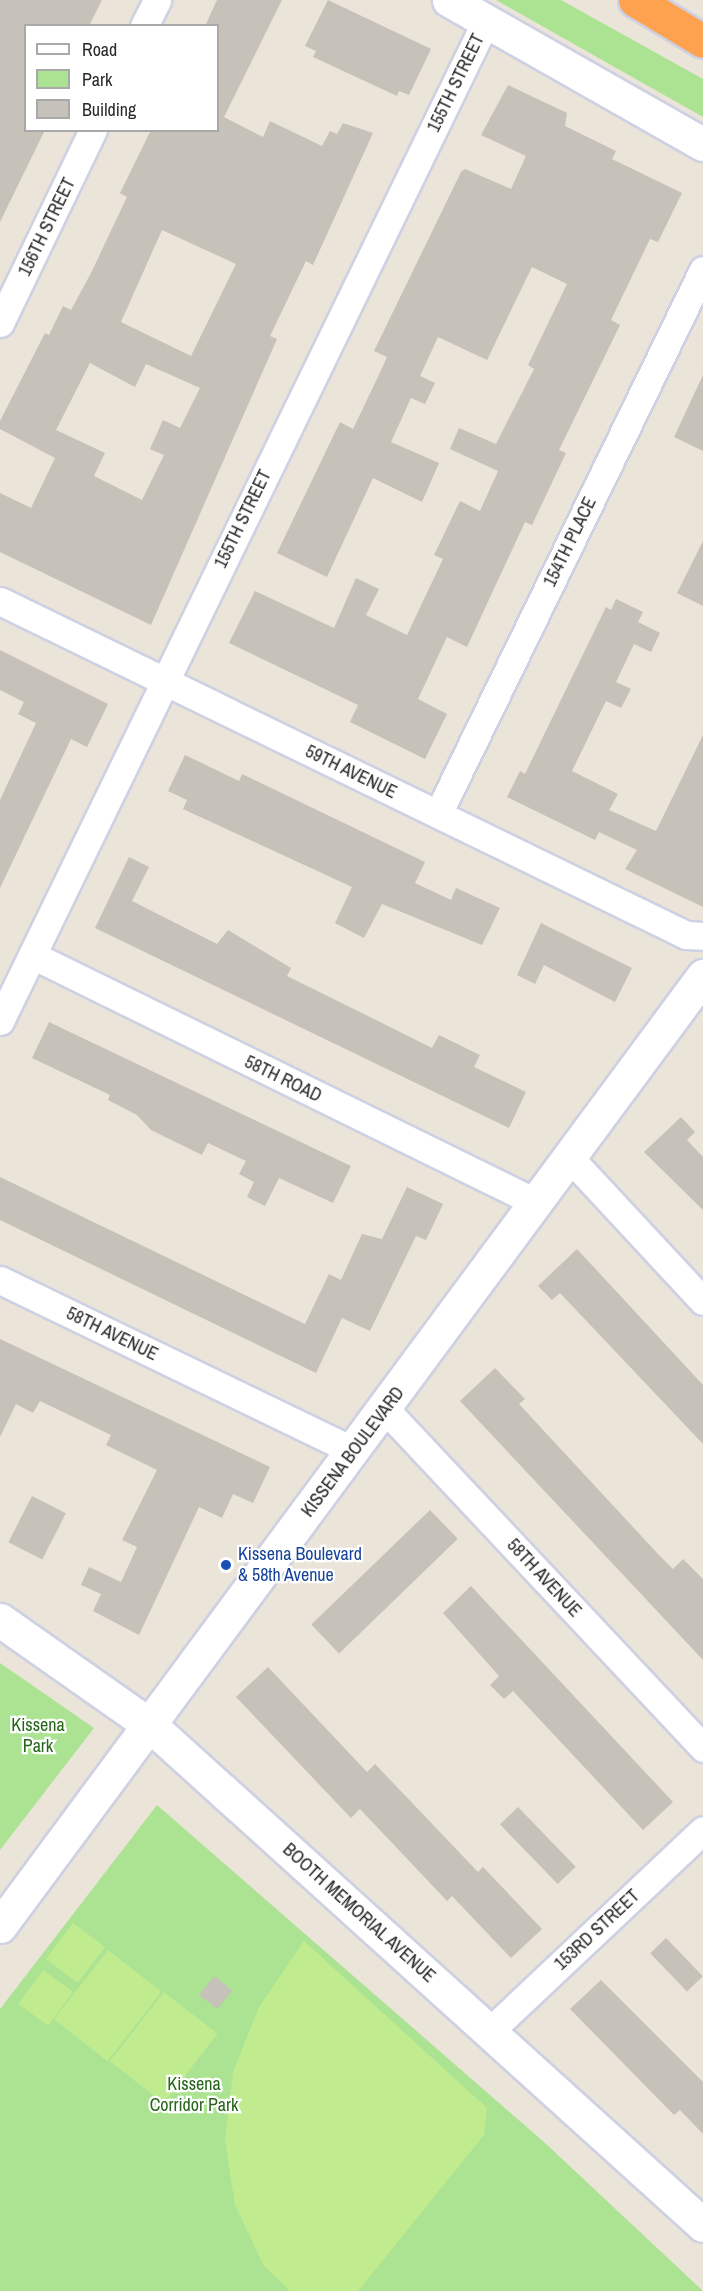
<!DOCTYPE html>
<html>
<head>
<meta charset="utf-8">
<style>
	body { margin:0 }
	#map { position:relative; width:703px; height:2291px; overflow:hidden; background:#ebe4d9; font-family:"Archivo Narrow",sans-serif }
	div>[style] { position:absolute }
	.green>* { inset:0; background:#abe393 }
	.pitch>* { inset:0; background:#c0eb8f; transform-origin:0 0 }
	.building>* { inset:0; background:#c6c1b9; transform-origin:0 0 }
	.roads { filter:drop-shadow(2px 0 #ced1e2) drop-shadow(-2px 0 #ced1e2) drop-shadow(0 2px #ced1e2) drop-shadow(0 -2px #ced1e2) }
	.minor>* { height:27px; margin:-13.5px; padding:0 13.5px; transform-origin:13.5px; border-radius:13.5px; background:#fff }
	.tertiary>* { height:33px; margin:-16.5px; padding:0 16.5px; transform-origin:16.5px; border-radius:16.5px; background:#fff }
	.secondary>* { height:33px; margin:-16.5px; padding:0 16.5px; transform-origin:16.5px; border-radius:16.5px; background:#fff }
	.motorway>* { height:33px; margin:-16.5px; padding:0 16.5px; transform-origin:16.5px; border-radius:16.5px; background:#ffa250 }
	.dots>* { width:16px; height:16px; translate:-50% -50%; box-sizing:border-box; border:3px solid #fff; border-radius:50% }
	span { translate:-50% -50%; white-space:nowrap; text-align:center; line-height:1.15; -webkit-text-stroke:4.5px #fff; paint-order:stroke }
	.street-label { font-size:18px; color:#282828 }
	.transit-label { font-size:18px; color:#164399 }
	.left { translate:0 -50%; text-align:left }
	.park-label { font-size:18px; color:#256518 }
	.legend { position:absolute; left:24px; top:24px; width:195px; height:108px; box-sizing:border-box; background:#fff; border:2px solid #a9a9a9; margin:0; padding:8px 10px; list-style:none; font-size:18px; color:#282828 }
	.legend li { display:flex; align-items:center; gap:12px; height:30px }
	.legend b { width:30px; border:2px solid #a9a9a9 }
</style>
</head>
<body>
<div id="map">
	<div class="green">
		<div style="clip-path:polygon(496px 0,561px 0,703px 79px,703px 117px)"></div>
		<div style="clip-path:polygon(0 1663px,94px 1728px,0 1850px)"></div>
		<div style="clip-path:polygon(157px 1805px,544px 2142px,703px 2291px,0 2291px,0 2009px)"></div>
	</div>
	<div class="pitch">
		<div style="left:73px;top:1923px;width:40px;height:45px;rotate:37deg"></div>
		<div style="clip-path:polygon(304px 1941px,487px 2108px,484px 2135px,358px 2291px,290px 2291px,264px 2266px,235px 2205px,225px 2140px,233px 2072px,259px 2007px)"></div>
		<div style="left:108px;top:1950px;width:68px;height:88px;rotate:38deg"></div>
		<div style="left:43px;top:1970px;width:37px;height:42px;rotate:36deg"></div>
		<div style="left:164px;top:1992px;width:68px;height:88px;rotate:38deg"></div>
	</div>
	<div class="building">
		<div style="clip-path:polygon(0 0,102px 0,89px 26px,26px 26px,26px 130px,45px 130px,0 222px)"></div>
		<div style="clip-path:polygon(evenodd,217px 0,282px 0,224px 117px,263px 137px,270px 121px,322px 146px,330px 131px,337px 134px,343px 123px,373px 133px,313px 265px,306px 261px,270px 336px,277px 339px,151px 625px,0 552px,0 493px,31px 508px,55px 458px,0 429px,0 421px,45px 333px,49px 335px,63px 306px,71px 310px,91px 273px,127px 197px,120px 193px,151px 130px,218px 130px,218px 26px,205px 26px,217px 0,162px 230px,236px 264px,191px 356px,121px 322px,162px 230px,217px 0,90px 363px,135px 387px,146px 364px,200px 388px,180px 428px,163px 420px,150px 449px,164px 455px,142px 500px,94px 476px,105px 453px,56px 430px,90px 363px)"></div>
		<div style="clip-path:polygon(328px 0,431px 49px,409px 95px,399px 91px,397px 96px,313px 57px,316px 51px,305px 46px)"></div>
		<div style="clip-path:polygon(508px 85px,567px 113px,565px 126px,616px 151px,612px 159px,682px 193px,658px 242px,650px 239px,611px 320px,620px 325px,559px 450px,566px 453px,532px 525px,525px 522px,467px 647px,447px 637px,418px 699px,447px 714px,425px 759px,350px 722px,358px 705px,229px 643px,255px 591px,334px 628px,356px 578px,379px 589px,366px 615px,407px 635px,443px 559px,434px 555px,460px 501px,480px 511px,498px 471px,450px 449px,459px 428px,496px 444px,534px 369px,528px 365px,567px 284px,532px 267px,487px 360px,438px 337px,420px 376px,435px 383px,425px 404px,411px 398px,391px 442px,439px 463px,422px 502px,373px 478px,327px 577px,277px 553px,340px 422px,353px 429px,376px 381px,387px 357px,374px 351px,461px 172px,465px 169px,511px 189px,526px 156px,481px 135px)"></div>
		<div style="clip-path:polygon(703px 375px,703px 451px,674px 437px)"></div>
		<div style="clip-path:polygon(703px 541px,703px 606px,677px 593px)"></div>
		<div style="clip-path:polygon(616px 599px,643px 612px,638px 622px,660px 633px,651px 652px,634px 644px,616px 682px,631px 689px,621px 708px,606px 701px,572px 771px,618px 794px,609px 810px,656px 831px,703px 735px,703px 907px,625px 869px,637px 850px,599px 832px,595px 840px,507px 797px,520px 771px,525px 774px,606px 607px,611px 610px)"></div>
		<div style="clip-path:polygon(0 650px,108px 704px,87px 747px,71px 739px,0 888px,0 800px,36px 723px,18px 714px,24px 702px,0 690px)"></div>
		<div style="clip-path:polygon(185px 755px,239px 781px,242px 774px,425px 862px,415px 883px,451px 900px,456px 888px,500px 908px,482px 945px,382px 904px,364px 938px,335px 923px,352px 887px,183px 809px,187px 800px,168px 791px)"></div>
		<div style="clip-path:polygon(129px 857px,149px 867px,132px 901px,217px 944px,228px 930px,291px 968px,287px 976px,376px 1020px,432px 1048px,439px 1035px,480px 1055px,474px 1067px,526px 1092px,509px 1128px,95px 928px)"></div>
		<div style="clip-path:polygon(541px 923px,632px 968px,615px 1002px,544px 965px,535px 984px,517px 975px)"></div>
		<div style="clip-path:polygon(49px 1022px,351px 1166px,333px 1203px,279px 1178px,265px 1206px,247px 1197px,254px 1182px,239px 1174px,246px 1161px,208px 1143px,202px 1155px,151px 1130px,137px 1115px,108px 1100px,110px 1095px,32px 1058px)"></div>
		<div style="clip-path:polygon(681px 1117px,695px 1132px,687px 1140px,703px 1157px,703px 1210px,644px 1152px)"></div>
		<div style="clip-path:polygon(0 1177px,305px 1324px,329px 1274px,341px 1280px,362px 1234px,382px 1239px,407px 1187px,443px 1204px,426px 1240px,416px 1236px,370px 1331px,342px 1318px,316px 1373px,0 1220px)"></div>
		<div style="clip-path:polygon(577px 1249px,703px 1385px,703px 1444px,560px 1293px,552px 1300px,538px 1286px)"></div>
		<div style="clip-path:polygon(0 1339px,270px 1467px,253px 1503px,233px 1494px,222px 1518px,199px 1507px,139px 1635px,93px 1611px,101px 1594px,81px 1585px,89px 1567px,121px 1582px,137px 1547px,122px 1540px,157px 1470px,106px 1445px,111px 1435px,40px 1401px,33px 1413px,16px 1404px,0 1437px)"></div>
		<div style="clip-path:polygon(495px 1368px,525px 1399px,519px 1404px,658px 1554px,673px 1569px,683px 1559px,703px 1579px,703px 1660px,460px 1401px)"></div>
		<div style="left:32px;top:1496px;width:38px;height:52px;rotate:27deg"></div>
		<div style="left:430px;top:1510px;width:40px;height:165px;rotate:46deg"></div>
		<div style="clip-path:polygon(471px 1586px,673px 1802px,643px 1830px,513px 1691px,504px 1699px,490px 1685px,499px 1676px,443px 1613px)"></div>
		<div style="clip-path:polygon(268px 1667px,367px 1772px,375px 1764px,478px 1872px,483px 1867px,542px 1929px,511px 1958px,452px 1896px,447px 1901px,360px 1809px,351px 1818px,236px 1697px)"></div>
		<div style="left:518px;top:1807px;width:83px;height:25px;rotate:46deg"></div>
		<div style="left:666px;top:1938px;width:53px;height:22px;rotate:46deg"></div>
		<div style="left:214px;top:1976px;width:23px;height:24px;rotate:38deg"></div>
		<div style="clip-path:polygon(601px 1980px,703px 2082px,703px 2134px,680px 2110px,674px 2115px,570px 2009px)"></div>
	</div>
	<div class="roads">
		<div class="minor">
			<div style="left:144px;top:26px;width:29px;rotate:-63deg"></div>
			<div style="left:0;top:323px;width:214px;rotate:-64.3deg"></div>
			<div style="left:0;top:601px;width:763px;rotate:25.96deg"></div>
			<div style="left:686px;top:935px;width:17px;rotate:3deg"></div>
			<div style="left:438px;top:814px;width:605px;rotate:-64.03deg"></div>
			<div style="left:32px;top:955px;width:560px;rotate:26.15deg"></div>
			<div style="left:0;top:1021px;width:1114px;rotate:-64.08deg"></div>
			<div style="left:570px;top:1158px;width:195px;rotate:47.1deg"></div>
			<div style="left:0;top:1280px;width:392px;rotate:25.8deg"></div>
			<div style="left:385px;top:1409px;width:465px;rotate:46.8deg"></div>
			<div style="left:491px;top:2030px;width:291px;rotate:-43.3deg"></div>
		</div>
		<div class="tertiary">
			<div style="left:0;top:1620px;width:184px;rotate:35.1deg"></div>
			<div style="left:151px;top:1726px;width:744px;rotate:42.11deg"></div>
		</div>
		<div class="secondary">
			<div style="left:449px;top:0;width:292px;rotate:29.6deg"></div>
			<div style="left:0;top:1926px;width:1182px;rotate:-53.5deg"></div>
		</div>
		<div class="motorway">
			<div style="left:635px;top:0;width:79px;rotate:31.1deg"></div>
		</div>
	</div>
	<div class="dots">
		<div style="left:226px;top:1565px;background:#1a4fb4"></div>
	</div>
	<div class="street-label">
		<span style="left:456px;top:83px;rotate:-64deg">155TH STREET</span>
		<span style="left:47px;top:227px;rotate:-64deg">156TH STREET</span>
		<span style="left:243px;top:519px;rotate:-64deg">155TH STREET</span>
		<span style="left:570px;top:542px;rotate:-64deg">154TH PLACE</span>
		<span style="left:351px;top:772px;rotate:26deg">59TH AVENUE</span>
		<span style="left:283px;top:1079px;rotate:26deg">58TH ROAD</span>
		<span style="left:112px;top:1334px;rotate:26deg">58TH AVENUE</span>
		<span style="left:353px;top:1452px;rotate:-53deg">KISSENA BOULEVARD</span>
		<span style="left:544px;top:1578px;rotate:47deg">58TH AVENUE</span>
		<span style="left:359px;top:1913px;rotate:42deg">BOOTH MEMORIAL AVENUE</span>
		<span style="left:597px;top:1930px;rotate:-43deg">153RD STREET</span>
	</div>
	<div class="transit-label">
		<span class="left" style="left:238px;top:1565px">Kissena Boulevard<br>&amp; 58th Avenue</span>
	</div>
	<div class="park-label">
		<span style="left:38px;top:1736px">Kissena<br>Park</span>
		<span style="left:194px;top:2095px">Kissena<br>Corridor Park</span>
	</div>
	<ul class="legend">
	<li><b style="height:8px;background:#fff"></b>Road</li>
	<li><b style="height:16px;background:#abe393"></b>Park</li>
	<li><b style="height:16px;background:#c6c1b9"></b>Building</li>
	</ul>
</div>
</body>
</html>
